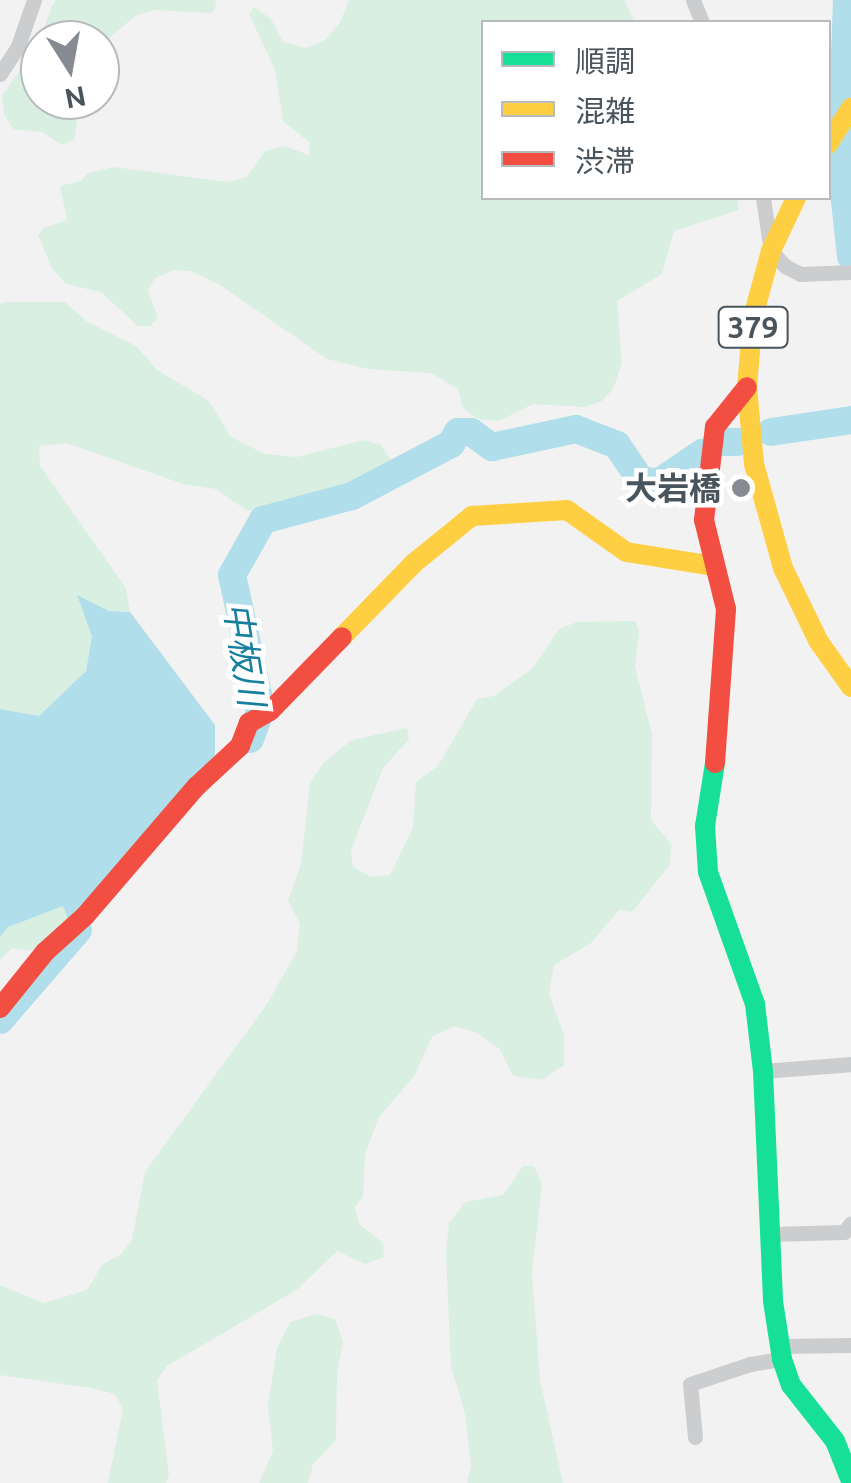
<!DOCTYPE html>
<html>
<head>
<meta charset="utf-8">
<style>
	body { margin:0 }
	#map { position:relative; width:851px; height:1483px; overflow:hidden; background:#f2f2f2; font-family:Ubuntu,"Noto Sans JP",sans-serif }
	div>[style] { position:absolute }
	.green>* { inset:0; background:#d8efe2 }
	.water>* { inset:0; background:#b0deea }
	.river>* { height:28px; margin:-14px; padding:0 14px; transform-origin:14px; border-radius:14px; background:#b0deea }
	.street>* { height:15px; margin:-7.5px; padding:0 7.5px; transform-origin:7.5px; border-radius:7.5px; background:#cccdcf }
	.fast>* { height:20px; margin:-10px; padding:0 10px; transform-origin:10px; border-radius:10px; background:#16e098 }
	.slow>* { height:20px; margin:-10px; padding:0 10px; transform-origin:10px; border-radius:10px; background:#ffcf43 }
	.jam>* { height:20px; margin:-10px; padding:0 10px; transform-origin:10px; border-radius:10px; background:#f24e42 }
	.dots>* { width:28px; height:28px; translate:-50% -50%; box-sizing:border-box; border:5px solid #fff; border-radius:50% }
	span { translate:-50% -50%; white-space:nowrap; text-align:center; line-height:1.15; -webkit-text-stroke:9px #fff; paint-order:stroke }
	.shield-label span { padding:2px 8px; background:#fff; border:2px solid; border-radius:8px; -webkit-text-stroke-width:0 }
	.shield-label { font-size:30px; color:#4a545d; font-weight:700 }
	.poi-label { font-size:32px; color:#4a545d; font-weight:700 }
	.right { translate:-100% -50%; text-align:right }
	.water-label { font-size:35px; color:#157f9d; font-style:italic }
	.legend { position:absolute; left:481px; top:20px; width:350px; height:180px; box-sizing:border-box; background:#fff; border:2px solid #b7bbbe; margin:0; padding:12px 18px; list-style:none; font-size:30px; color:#4a545d }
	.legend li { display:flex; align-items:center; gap:20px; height:50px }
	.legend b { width:50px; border:2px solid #b7bbbe }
	.north { position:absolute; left:20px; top:20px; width:100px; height:100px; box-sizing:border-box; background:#fff; border:2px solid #b7bbbe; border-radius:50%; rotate:169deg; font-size:28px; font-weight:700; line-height:40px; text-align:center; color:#4a545d }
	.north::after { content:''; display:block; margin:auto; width:35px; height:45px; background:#858b91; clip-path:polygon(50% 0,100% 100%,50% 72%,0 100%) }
</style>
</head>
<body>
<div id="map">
	<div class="green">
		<div style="clip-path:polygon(56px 0,215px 0,216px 6px,212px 13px,153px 10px,135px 16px,100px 46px,100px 40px,40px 40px,40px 100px,80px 100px,74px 140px,62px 145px,42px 132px,13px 129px,4px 114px,2px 96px,38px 44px,52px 6px)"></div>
		<div style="clip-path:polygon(349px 0,624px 0,635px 22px,483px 22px,483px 198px,737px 198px,739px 210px,674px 231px,662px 274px,617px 301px,622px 363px,613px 389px,602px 401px,585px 407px,533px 404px,499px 421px,478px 419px,463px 408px,458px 389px,431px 373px,368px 369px,327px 359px,220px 285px,191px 271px,173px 270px,155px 278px,148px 290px,158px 318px,150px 326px,138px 326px,101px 292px,66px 284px,52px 268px,38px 235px,44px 228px,67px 220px,60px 186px,81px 181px,88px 173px,114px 167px,227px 182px,247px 177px,265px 151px,284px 146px,309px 155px,310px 143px,283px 121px,275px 70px,249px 14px,254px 7px,271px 19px,283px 42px,307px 48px,325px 40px,340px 23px)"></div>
		<div style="clip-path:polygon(4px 302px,65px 302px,86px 321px,136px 346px,157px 370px,209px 401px,231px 437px,265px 454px,297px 457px,364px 440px,381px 445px,392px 462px,388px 471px,321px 502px,281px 513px,246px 510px,216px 489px,183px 484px,67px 443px,39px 446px,40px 466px,126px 588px,130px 612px,109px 611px,78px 596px,92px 636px,86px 671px,39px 716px,0 709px,0 304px)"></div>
		<div style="clip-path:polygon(635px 621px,639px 632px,635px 666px,652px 735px,651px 820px,672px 845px,669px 866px,632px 912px,619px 910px,591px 943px,554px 965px,549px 994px,564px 1035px,564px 1065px,542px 1080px,513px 1076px,500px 1049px,475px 1032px,454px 1026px,432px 1037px,414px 1076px,379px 1117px,365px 1154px,363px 1197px,355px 1207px,359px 1224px,383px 1243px,384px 1257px,365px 1264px,337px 1251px,298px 1289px,167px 1366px,157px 1380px,169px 1475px,166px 1483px,108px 1483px,123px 1409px,115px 1394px,91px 1388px,0 1375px,0 1285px,44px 1303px,87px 1290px,102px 1265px,121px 1254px,132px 1240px,145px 1172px,267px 1004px,297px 951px,300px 924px,288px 901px,301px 864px,310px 783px,325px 761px,352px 740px,407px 728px,409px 739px,383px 768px,351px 850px,353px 867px,371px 877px,390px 875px,413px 828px,416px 782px,438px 766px,477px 699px,494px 696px,533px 668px,559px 629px,577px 622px)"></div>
		<div style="clip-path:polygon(64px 905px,69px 921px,54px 937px,31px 951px,12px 948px,0 960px,0 937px,7px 927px)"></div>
		<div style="clip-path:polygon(523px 1166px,534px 1166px,542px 1184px,532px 1273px,540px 1380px,563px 1483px,467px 1483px,471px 1466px,465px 1414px,451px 1366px,446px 1254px,449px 1223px,465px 1202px,503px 1195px)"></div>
		<div style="clip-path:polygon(317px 1314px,335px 1319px,343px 1342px,337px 1373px,336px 1440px,313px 1464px,308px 1483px,259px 1483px,273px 1451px,268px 1404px,277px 1348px,290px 1322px)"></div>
	</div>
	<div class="water">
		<div style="clip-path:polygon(77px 595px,109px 611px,130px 612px,215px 725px,215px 755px,69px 921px,63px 906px,8px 927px,0 937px,0 709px,39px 716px,86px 671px,92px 636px)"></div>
	</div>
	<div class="river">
		<div style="left:847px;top:0;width:164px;rotate:92.1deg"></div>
		<div style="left:841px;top:164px;width:93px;rotate:83.8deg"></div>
		<div style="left:771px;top:432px;width:81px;rotate:-8.5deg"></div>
		<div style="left:722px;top:442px;width:15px"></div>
		<div style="left:250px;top:739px;width:33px;rotate:-70deg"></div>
		<div style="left:261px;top:708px;width:136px;rotate:-102.3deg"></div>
		<div style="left:232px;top:575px;width:63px;rotate:-60.6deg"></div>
		<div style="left:263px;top:520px;width:92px;rotate:-15.1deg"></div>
		<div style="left:352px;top:496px;width:112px;rotate:-27.7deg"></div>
		<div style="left:451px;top:444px;width:14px;rotate:-60deg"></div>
		<div style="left:458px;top:432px;width:13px"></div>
		<div style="left:471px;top:432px;width:26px;rotate:36deg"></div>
		<div style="left:492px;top:447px;width:86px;rotate:-12.1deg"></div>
		<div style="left:576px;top:429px;width:44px;rotate:21.3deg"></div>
		<div style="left:617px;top:445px;width:40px;rotate:56deg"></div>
		<div style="left:639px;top:478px;width:10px;rotate:24deg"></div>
		<div style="left:648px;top:482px;width:13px;rotate:-4deg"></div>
		<div style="left:661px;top:481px;width:50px;rotate:-34.3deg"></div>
		<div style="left:0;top:1020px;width:119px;rotate:-49.1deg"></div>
	</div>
	<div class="street">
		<div style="left:693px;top:0;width:24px;rotate:68deg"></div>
		<div style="left:0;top:74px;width:33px;rotate:-57deg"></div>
		<div style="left:18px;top:46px;width:49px;rotate:-70.8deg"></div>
		<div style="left:763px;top:198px;width:54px;rotate:81.4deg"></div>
		<div style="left:771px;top:251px;width:21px;rotate:47deg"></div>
		<div style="left:785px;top:266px;width:17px;rotate:28deg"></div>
		<div style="left:800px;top:274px;width:51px;rotate:-2.2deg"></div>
		<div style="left:763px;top:1071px;width:88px;rotate:-4.5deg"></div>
		<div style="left:770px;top:1234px;width:74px;rotate:-1.5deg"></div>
		<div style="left:844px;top:1232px;width:11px;rotate:-52deg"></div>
		<div style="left:780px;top:1346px;width:71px;rotate:-0.8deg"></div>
		<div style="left:695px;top:1437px;width:53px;rotate:-95.4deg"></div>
		<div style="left:690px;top:1384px;width:63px;rotate:-18.4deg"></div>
		<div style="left:750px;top:1364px;width:32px;rotate:-9deg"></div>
	</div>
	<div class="fast">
		<div style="left:715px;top:763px;width:64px;rotate:99deg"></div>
		<div style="left:705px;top:826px;width:46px;rotate:86.3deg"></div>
		<div style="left:708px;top:872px;width:140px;rotate:70.4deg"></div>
		<div style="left:755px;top:1004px;width:67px;rotate:83.2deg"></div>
		<div style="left:763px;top:1071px;width:230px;rotate:87.5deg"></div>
		<div style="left:773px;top:1301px;width:59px;rotate:81.2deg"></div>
		<div style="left:782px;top:1359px;width:28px;rotate:71deg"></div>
		<div style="left:791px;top:1385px;width:71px;rotate:51.8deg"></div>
		<div style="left:835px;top:1441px;width:43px;rotate:68.2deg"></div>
	</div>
	<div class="slow">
		<div style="left:828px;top:144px;width:43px;rotate:-57.4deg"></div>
		<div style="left:796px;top:198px;width:59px;rotate:115.3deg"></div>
		<div style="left:771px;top:251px;width:68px;rotate:105.3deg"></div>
		<div style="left:753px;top:317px;width:70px;rotate:94.9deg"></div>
		<div style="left:747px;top:387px;width:77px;rotate:84.8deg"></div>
		<div style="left:754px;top:464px;width:108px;rotate:74.4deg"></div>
		<div style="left:783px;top:568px;width:82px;rotate:64.1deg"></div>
		<div style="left:819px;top:642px;width:55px;rotate:54.6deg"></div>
		<div style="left:342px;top:637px;width:103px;rotate:-45.8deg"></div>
		<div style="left:414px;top:563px;width:75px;rotate:-39deg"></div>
		<div style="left:472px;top:516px;width:95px;rotate:-3.6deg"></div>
		<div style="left:567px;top:510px;width:72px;rotate:35.4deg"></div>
		<div style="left:626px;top:552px;width:88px;rotate:9.1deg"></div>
	</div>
	<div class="jam">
		<div style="left:715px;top:763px;width:154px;rotate:-85.9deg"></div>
		<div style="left:726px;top:609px;width:92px;rotate:-103.9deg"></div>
		<div style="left:704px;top:520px;width:94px;rotate:-83.3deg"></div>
		<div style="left:715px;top:427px;width:51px;rotate:-51.3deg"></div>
		<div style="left:0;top:1008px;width:72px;rotate:-51.2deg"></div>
		<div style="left:45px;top:952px;width:54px;rotate:-42deg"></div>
		<div style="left:85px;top:916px;width:172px;rotate:-49.3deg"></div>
		<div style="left:197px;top:786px;width:59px;rotate:-42.9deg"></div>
		<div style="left:240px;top:746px;width:25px;rotate:-69deg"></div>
		<div style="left:249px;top:723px;width:24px;rotate:-30deg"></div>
		<div style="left:270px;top:711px;width:103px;rotate:-45.8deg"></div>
	</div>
	<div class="dots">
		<div style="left:741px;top:488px;background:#858b91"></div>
	</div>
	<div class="shield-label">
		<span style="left:753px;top:327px">379</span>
	</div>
	<div class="poi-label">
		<span class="right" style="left:721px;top:488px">大岩橋</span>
	</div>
	<div class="water-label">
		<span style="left:245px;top:654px;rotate:81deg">中板川</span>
	</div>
	<ul class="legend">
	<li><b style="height:12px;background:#16e098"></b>順調</li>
	<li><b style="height:12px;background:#ffcf43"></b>混雑</li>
	<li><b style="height:12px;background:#f24e42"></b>渋滞</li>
	</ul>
	<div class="north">N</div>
</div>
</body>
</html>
